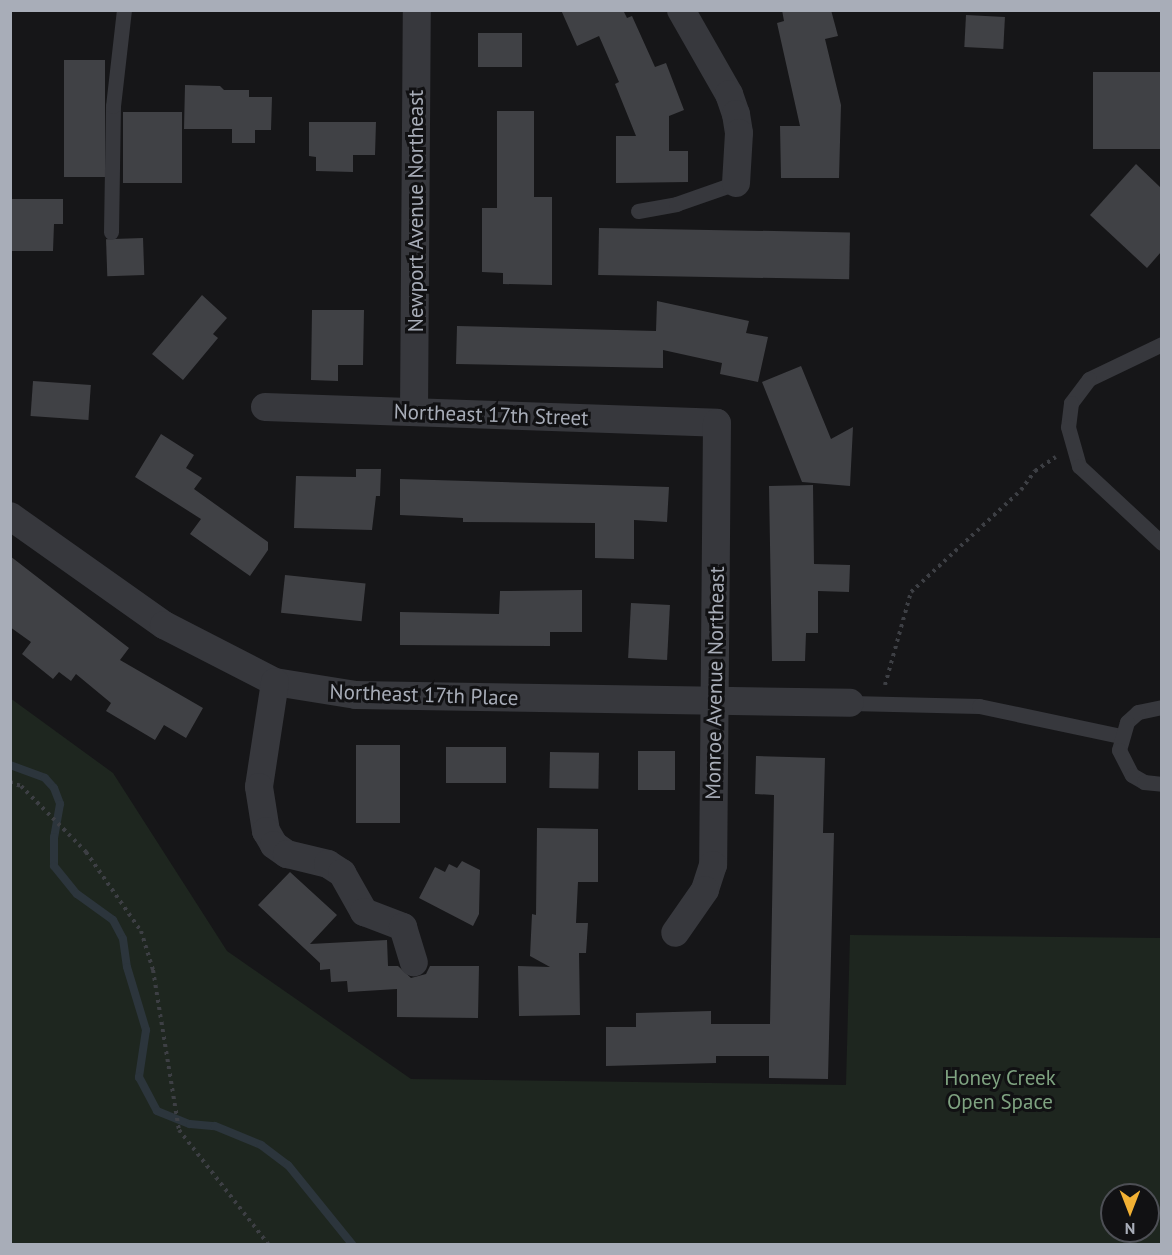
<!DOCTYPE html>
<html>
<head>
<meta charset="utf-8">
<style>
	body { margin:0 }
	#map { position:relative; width:1172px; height:1255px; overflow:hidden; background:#161618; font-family:"PT Sans",sans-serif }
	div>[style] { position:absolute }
	.green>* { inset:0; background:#1e261f }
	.stream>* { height:8px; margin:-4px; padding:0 4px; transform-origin:4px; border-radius:4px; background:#2c353c }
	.building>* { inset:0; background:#404145; transform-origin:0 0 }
	.path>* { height:4px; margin-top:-2px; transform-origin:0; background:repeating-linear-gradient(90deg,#3d3f44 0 3px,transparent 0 7.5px) }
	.lane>* { height:15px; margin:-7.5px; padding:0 7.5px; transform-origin:7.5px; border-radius:7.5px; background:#37383d }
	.street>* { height:28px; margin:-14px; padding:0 14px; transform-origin:14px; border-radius:14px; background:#37383d }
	span { translate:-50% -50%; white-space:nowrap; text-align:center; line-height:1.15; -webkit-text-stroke:6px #111113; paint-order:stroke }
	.street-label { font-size:21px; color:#a8adb8 }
	.park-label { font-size:21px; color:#7fa381 }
	.frame { position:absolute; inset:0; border:12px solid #a8adb8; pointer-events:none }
	.north { position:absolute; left:1100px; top:1183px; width:60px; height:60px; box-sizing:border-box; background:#111113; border:2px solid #4d4f55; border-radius:50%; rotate:180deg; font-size:16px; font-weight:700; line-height:24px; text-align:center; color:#a8adb8 }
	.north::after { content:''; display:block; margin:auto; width:21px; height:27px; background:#f2b134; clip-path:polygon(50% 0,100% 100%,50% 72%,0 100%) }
</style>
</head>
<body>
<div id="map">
	<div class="green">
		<div style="clip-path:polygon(evenodd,10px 698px,113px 773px,227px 951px,411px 1079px,846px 1085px,850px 935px,1161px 938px,1161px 1244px,11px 1244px,10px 698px,1112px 1195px,1148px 1195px,1148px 1231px,1112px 1231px,1112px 1195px)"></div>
	</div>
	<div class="stream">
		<div style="left:10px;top:765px;width:37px;rotate:20deg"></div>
		<div style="left:45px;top:778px;width:13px;rotate:48deg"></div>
		<div style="left:54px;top:788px;width:17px;rotate:69deg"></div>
		<div style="left:60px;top:804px;width:34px;rotate:100deg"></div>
		<div style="left:54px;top:837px;width:29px;rotate:90deg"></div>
		<div style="left:54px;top:866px;width:36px;rotate:51deg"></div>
		<div style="left:77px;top:894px;width:44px;rotate:35.8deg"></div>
		<div style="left:113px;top:920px;width:21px;rotate:62deg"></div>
		<div style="left:123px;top:939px;width:28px;rotate:82deg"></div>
		<div style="left:127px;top:967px;width:66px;rotate:73.2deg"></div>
		<div style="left:146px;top:1030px;width:48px;rotate:98.5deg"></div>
		<div style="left:139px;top:1077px;width:38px;rotate:62deg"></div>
		<div style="left:157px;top:1111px;width:35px;rotate:22deg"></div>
		<div style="left:190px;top:1124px;width:25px;rotate:5deg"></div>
		<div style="left:215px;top:1126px;width:50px;rotate:22.4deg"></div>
		<div style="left:261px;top:1145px;width:34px;rotate:37deg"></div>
		<div style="left:288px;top:1165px;width:102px;rotate:51deg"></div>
	</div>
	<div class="building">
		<div style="clip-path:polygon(561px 10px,623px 10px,627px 18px,632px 16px,655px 67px,666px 63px,684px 110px,669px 116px,669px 151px,688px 151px,688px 182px,616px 183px,616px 136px,636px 136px,615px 84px,619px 82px,599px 36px,577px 46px)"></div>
		<div style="clip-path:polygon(782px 10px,831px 10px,838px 36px,825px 39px,841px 105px,839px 178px,781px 178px,780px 126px,800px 126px,777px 23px,784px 21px)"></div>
		<div style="left:966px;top:15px;width:39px;height:32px;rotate:3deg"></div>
		<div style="left:522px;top:33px;width:34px;height:44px;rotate:90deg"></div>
		<div style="left:64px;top:60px;width:41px;height:117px"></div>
		<div style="left:1093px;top:72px;width:68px;height:77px"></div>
		<div style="clip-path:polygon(185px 85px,220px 86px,224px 90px,249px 90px,249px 97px,272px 97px,271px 130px,255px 130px,255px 143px,232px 143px,232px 129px,184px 129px)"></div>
		<div style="clip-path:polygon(497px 111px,534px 111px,534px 197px,552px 197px,552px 285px,503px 284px,503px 273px,482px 272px,482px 208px,497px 208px)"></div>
		<div style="left:123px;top:112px;width:59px;height:71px"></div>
		<div style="clip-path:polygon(309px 122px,376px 122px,375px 155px,353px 155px,353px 172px,316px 171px,316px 157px,309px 156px)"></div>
		<div style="clip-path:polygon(1136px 164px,1161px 188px,1161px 252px,1147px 268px,1090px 215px)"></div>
		<div style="clip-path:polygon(10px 199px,63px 199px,63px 224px,54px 224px,53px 251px,10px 251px)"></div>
		<div style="left:599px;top:228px;width:251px;height:47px;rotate:1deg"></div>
		<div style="left:143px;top:238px;width:37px;height:37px;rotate:88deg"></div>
		<div style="clip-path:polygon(202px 295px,227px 318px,213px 334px,218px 338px,183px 380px,152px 354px)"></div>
		<div style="clip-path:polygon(657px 301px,749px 321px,746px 333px,768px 337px,758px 382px,720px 374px,722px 363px,663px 350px,663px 368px,456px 364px,457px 326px,656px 331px)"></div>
		<div style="clip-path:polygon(312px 310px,364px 310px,363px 365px,338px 365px,338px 381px,311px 380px)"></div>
		<div style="clip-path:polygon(801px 366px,831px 439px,853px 427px,850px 486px,802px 482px,762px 382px)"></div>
		<div style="left:33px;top:381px;width:58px;height:35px;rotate:4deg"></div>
		<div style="clip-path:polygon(161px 434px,194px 455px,186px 468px,202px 478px,194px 489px,268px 542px,268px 550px,250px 576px,190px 534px,201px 519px,135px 477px)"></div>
		<div style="clip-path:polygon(356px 469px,381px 469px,380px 496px,376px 496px,372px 530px,294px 528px,296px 476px,356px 477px)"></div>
		<div style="clip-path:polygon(400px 479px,669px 487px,667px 522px,634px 520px,634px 559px,595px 558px,595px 523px,463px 522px,463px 518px,400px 515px)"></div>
		<div style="clip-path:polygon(813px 485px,814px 564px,850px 565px,849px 592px,818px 591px,818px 633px,806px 633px,805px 661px,772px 661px,769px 486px)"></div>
		<div style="clip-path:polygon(10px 556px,129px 648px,120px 660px,203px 708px,186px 738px,164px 725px,155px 740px,106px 711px,111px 703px,76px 674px,71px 681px,59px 672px,53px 679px,22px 654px,31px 642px,10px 627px)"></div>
		<div style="left:285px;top:575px;width:81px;height:38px;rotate:6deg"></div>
		<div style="clip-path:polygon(582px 590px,582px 632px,550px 632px,550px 646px,400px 645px,400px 612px,499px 614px,500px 591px)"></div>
		<div style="left:631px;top:603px;width:39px;height:55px;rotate:3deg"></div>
		<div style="left:356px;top:745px;width:44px;height:78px"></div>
		<div style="left:446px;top:747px;width:60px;height:36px"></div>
		<div style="left:638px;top:751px;width:37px;height:39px"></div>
		<div style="left:550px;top:752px;width:49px;height:36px;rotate:1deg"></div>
		<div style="clip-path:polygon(756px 756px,825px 758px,823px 833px,834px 833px,828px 1079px,769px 1078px,769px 1056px,716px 1056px,716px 1063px,606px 1066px,606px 1027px,636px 1027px,636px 1013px,711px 1011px,711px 1024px,770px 1024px,774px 795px,755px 794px)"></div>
		<div style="clip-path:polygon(537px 828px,598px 829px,598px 882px,578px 882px,576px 923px,588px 923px,586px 953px,579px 953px,580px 1015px,519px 1016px,518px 966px,550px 967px,530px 956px,532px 914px,536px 915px)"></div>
		<div style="clip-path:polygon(462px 861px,480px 870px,479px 914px,473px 926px,419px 898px,435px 867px,445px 872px,449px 864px,457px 868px)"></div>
		<div style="clip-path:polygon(290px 872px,337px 915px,310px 944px,387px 940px,388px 966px,398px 966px,411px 978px,426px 974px,430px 966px,479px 966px,478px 1018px,397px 1017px,397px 989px,348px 992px,347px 981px,331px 982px,330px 969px,320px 970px,320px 963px,258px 905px)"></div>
	</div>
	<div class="path">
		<div style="left:885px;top:685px;width:97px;rotate:-74.4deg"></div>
		<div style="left:911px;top:592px;width:150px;rotate:-42.8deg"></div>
		<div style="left:1021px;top:490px;width:24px;rotate:-54deg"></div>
		<div style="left:1035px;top:471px;width:25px;rotate:-34deg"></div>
		<div style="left:10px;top:782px;width:12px;rotate:20deg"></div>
		<div style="left:21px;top:786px;width:93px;rotate:45.4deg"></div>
		<div style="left:86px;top:852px;width:96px;rotate:55.2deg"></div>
		<div style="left:141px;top:931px;width:41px;rotate:72.9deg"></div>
		<div style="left:153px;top:970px;width:162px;rotate:80.8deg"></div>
		<div style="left:179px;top:1130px;width:145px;rotate:52deg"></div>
	</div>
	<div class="lane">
		<div style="left:638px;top:211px;width:39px;rotate:-10deg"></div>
		<div style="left:676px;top:204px;width:64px;rotate:-19.3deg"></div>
		<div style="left:111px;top:232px;width:126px;rotate:-89.1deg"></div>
		<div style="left:113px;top:106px;width:97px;rotate:-83.5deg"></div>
		<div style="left:1162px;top:344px;width:81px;rotate:154.4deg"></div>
		<div style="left:1089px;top:379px;width:30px;rotate:127deg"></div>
		<div style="left:1071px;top:403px;width:24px;rotate:97deg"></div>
		<div style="left:1068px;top:427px;width:41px;rotate:74.2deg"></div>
		<div style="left:1079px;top:466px;width:113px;rotate:42.9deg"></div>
		<div style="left:850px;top:703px;width:129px;rotate:1.3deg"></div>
		<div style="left:979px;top:706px;width:144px;rotate:12deg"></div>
		<div style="left:1162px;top:707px;width:25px;rotate:168deg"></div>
		<div style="left:1138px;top:712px;width:15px;rotate:138deg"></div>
		<div style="left:1127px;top:722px;width:29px;rotate:106deg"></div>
		<div style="left:1119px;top:750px;width:28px;rotate:63deg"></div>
		<div style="left:1132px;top:775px;width:14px;rotate:30deg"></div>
		<div style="left:1144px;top:782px;width:18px;rotate:6deg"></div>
	</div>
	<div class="street">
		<div style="left:681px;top:10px;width:97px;rotate:60.3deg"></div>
		<div style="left:729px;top:94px;width:21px;rotate:71deg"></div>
		<div style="left:736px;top:114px;width:19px;rotate:81deg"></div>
		<div style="left:739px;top:133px;width:50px;rotate:93.4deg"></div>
		<div style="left:265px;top:407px;width:452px;rotate:2deg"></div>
		<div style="left:717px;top:423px;width:442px;rotate:90.5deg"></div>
		<div style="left:713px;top:865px;width:26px;rotate:108deg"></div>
		<div style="left:705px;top:890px;width:52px;rotate:124.9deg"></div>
		<div style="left:414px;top:412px;width:402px;rotate:-89.6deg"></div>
		<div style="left:10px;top:516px;width:189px;rotate:35.3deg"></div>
		<div style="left:164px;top:625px;width:125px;rotate:27.2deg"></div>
		<div style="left:275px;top:682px;width:82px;rotate:9.1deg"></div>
		<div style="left:356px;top:695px;width:494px;rotate:0.9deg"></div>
		<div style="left:275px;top:682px;width:106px;rotate:98.7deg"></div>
		<div style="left:259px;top:787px;width:45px;rotate:81deg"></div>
		<div style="left:266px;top:831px;width:16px;rotate:60deg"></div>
		<div style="left:274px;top:845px;width:16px;rotate:35deg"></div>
		<div style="left:287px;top:854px;width:42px;rotate:13.7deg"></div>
		<div style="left:328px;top:864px;width:17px;rotate:33deg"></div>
		<div style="left:342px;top:873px;width:45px;rotate:60.6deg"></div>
		<div style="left:364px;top:912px;width:42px;rotate:21deg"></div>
		<div style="left:403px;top:927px;width:37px;rotate:73deg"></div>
	</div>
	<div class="street-label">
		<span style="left:416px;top:211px;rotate:-90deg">Newport Avenue Northeast</span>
		<span style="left:491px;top:415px;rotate:2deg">Northeast 17th Street</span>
		<span style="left:715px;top:683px;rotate:-89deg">Monroe Avenue Northeast</span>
		<span style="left:424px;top:695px;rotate:2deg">Northeast 17th Place</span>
	</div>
	<div class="park-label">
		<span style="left:1000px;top:1090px">Honey Creek<br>Open Space</span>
	</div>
	<div class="frame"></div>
	<div class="north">N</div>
</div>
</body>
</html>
